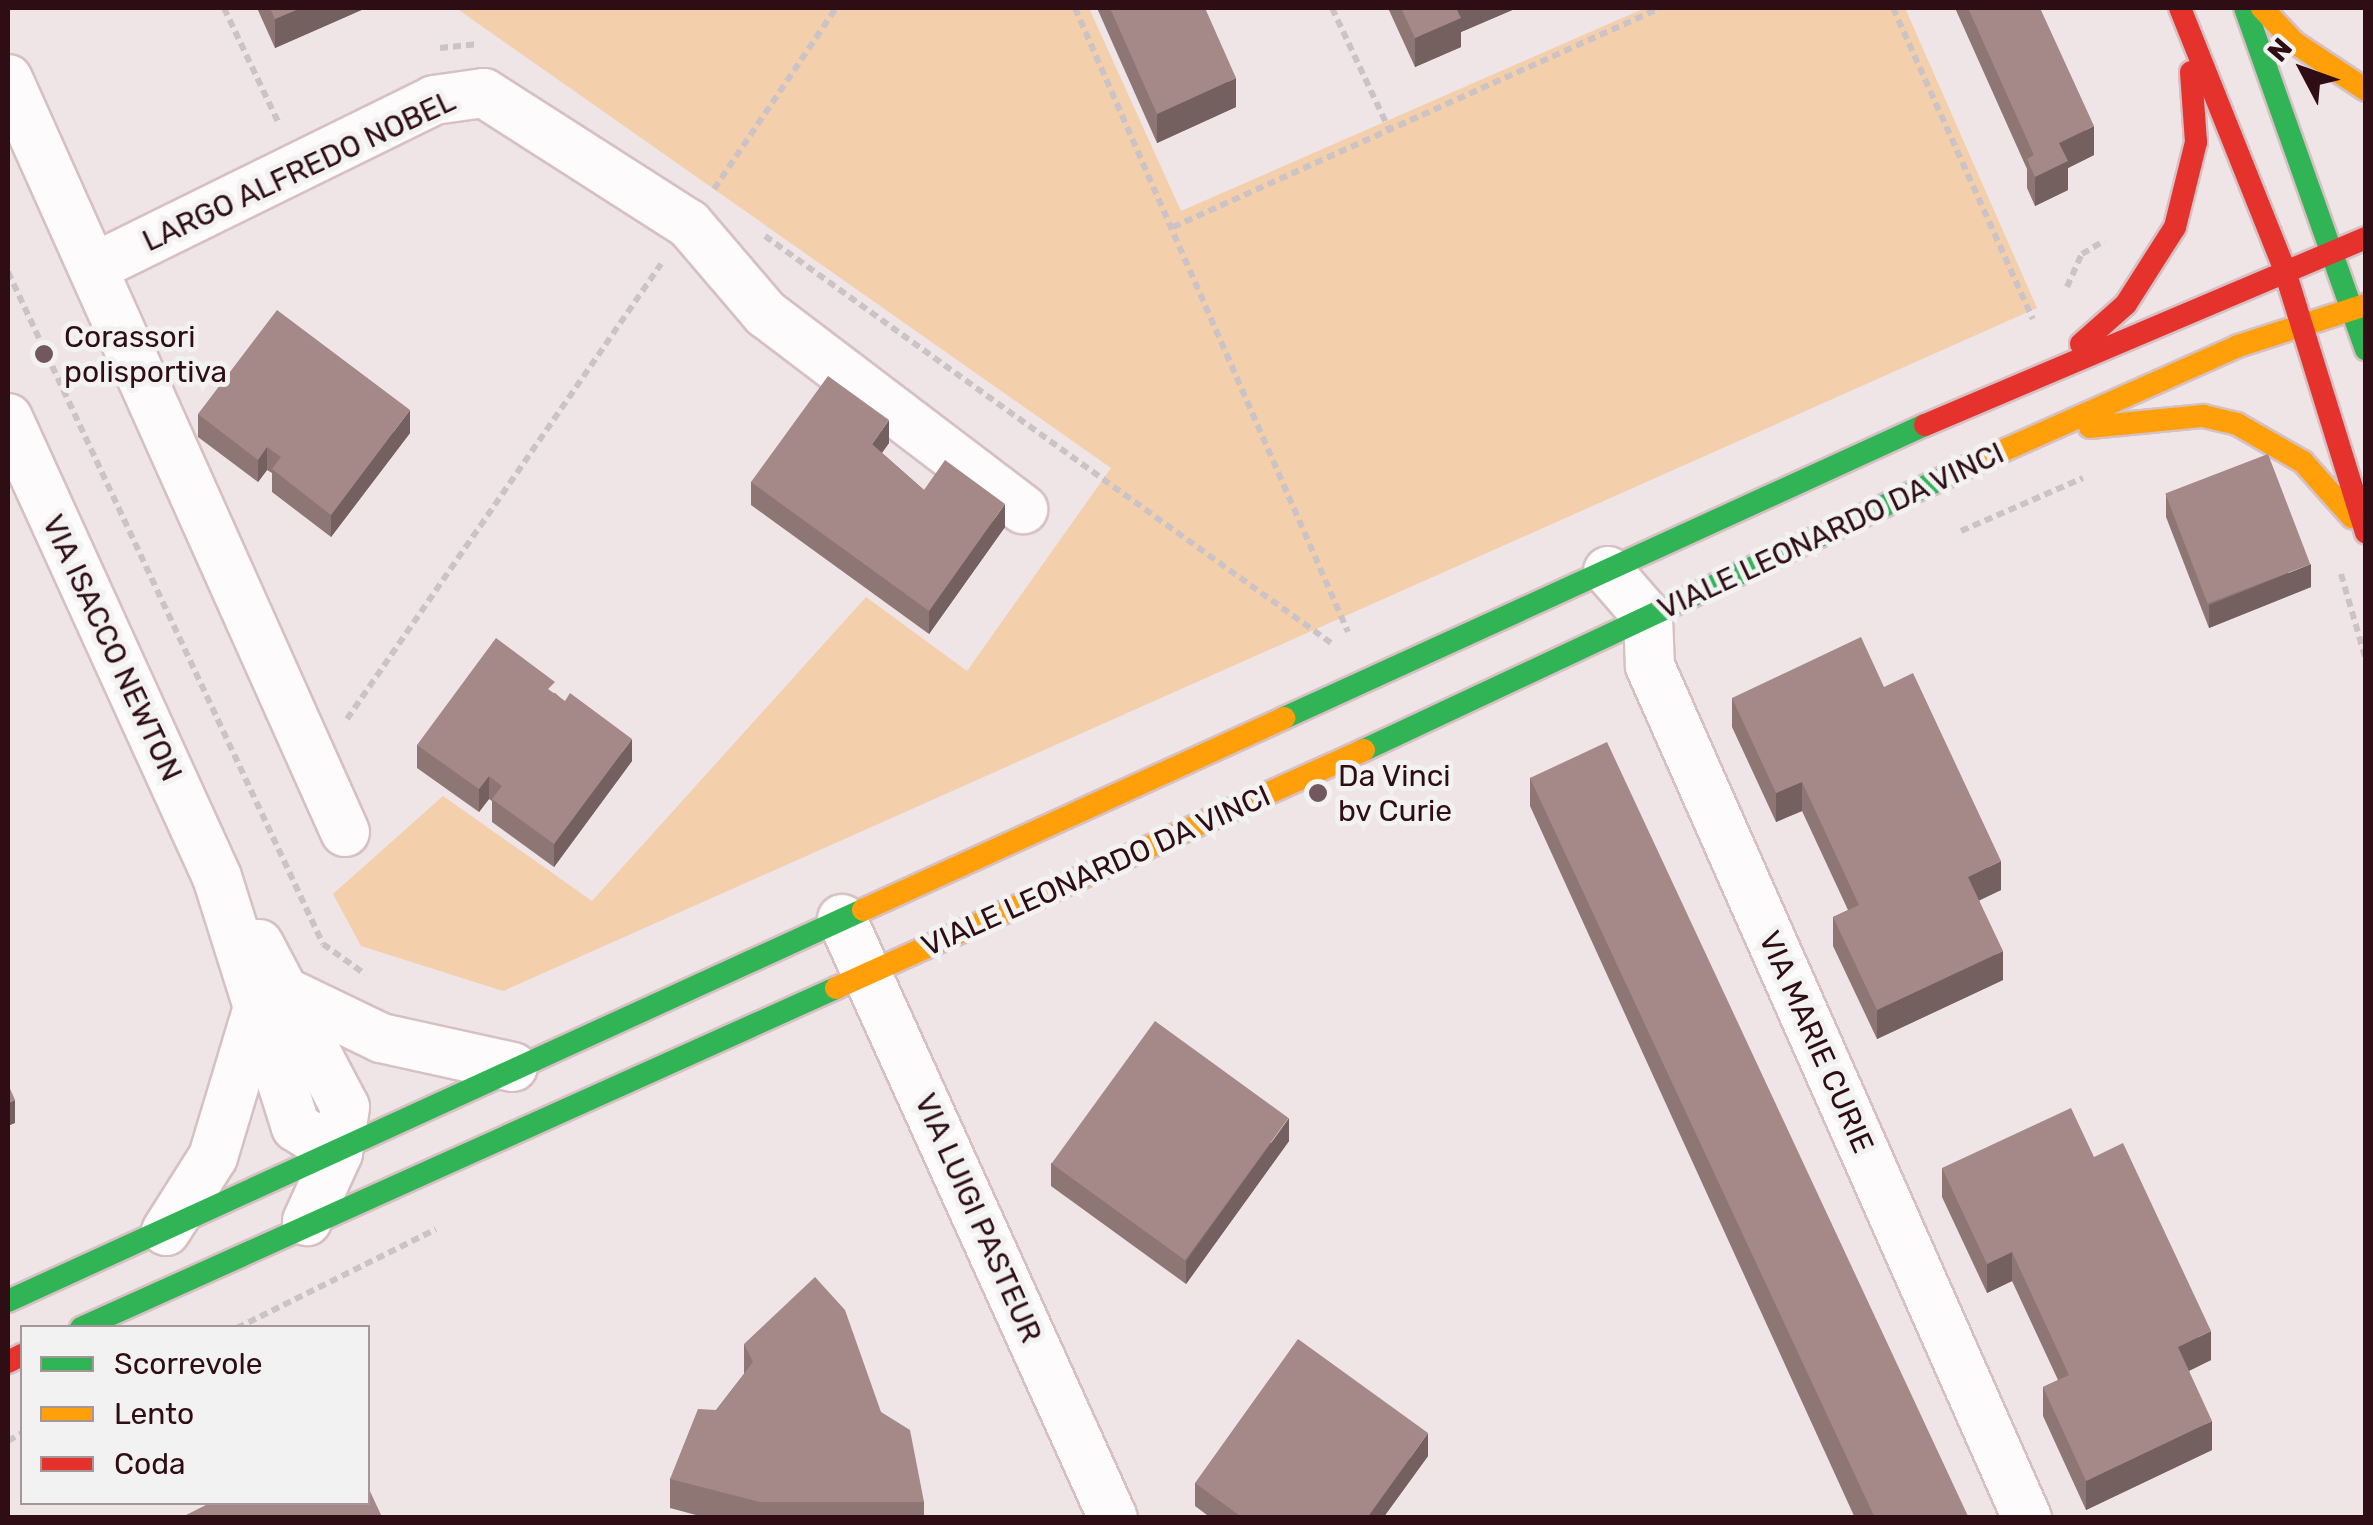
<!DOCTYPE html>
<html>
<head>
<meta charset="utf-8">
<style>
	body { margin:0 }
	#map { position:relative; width:2373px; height:1525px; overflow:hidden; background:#efe4e6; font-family:Rubik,sans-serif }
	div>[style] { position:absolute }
	.green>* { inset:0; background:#f3cfac }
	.path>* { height:6px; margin-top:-3px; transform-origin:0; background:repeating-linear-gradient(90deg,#cbc3c5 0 8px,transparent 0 13px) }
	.roads { filter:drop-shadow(2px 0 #d6c0c3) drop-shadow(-2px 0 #d6c0c3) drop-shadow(0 2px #d6c0c3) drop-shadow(0 -2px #d6c0c3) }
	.street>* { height:48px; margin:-24px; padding:0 24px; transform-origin:24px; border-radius:24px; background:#fdfbfb }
	.fast>* { height:22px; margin:-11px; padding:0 11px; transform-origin:11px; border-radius:11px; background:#30b455 }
	.slow>* { height:22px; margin:-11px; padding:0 11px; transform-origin:11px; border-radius:11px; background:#ff9f0a }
	.jam>* { height:22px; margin:-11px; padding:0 11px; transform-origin:11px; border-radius:11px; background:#e5322d }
	.wall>* { inset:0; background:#8e7675 }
	.shaded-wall>* { inset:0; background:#74605f }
	.building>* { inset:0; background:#a58988; transform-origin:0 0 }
	.dots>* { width:28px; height:28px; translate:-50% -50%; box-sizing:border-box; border:5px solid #f2f2f2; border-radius:50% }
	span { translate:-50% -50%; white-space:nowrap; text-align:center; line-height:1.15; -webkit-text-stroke:10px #f2f2f2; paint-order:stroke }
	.street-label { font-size:30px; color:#2e0d14 }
	.poi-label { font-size:30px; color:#2e0d14 }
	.left { translate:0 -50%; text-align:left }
	.frame { position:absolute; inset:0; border:10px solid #2e0d14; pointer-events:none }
	.legend { position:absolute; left:20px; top:1325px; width:350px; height:180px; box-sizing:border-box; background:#f2f2f2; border:2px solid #a49699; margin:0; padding:12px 18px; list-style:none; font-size:30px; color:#2e0d14 }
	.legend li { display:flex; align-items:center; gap:20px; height:50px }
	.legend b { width:50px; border:2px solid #a49699 }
	.north { position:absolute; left:2253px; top:20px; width:100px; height:100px; -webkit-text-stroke:8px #f2f2f2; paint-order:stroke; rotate:311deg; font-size:28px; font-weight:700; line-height:40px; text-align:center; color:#2e0d14 }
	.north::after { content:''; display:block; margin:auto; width:35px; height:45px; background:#2e0d14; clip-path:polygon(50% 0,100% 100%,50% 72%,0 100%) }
</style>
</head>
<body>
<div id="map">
	<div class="green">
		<div style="clip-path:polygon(456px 8px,1089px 8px,1181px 211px,1645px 8px,1905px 8px,2037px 308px,503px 991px,361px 946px,333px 894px,443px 796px,592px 901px,866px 597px,967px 671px,1111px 468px)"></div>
	</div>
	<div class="path">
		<div style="left:224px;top:8px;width:128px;rotate:64.6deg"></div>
		<div style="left:1075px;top:8px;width:681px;rotate:66.37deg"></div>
		<div style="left:1332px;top:8px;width:132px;rotate:64.8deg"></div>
		<div style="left:1893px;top:8px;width:341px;rotate:65.8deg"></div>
		<div style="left:440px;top:48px;width:36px;rotate:-6deg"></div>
		<div style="left:2365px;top:172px;width:1px;rotate:45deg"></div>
		<div style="left:714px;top:189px;width:218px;rotate:-56deg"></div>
		<div style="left:1173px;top:227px;width:534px;rotate:-24.21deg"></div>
		<div style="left:765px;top:236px;width:697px;rotate:35.72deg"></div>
		<div style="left:8px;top:272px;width:742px;rotate:64.89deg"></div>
		<div style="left:323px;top:944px;width:52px;rotate:35.5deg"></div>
		<div style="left:2067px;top:287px;width:36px;rotate:-66deg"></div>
		<div style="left:2082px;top:254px;width:26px;rotate:-31deg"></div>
		<div style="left:1961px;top:531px;width:133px;rotate:-23.5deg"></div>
		<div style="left:2341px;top:574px;width:90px;rotate:73.8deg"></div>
		<div style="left:347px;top:719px;width:553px;rotate:-55.39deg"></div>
		<div style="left:237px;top:1328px;width:222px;rotate:-26.4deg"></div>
		<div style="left:8px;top:1441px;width:16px;rotate:-30deg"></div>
	</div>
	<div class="roads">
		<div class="street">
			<div style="left:8px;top:79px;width:825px;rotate:65.89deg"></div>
			<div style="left:93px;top:268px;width:380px;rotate:-26.2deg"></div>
			<div style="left:434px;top:100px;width:50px;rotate:-8deg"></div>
			<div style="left:484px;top:93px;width:243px;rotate:32.6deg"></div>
			<div style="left:689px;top:224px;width:118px;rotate:49.5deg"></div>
			<div style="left:766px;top:314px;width:323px;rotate:37.2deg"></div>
			<div style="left:8px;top:418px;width:504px;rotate:65.52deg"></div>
			<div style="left:217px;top:877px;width:262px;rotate:72.5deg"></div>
			<div style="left:296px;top:1127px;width:49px;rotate:31.8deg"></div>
			<div style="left:1608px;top:571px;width:61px;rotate:49deg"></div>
			<div style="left:1648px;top:617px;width:49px;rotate:87.7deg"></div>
			<div style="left:1650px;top:666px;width:932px;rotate:66.13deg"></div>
			<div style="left:842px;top:919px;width:657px;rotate:65.66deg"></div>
			<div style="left:259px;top:944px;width:184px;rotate:62.2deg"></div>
			<div style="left:345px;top:1107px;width:47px;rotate:98.7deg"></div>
			<div style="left:338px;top:1153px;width:75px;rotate:114.5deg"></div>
			<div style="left:290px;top:994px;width:101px;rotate:25.8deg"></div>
			<div style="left:381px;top:1038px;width:135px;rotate:12.4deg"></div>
			<div style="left:166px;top:1231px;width:88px;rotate:-57.6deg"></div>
			<div style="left:213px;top:1157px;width:157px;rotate:-73.3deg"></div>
		</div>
		<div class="fast">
			<div style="left:2245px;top:8px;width:362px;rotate:70.5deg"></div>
			<div style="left:1284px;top:718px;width:705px;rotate:-24.57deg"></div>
			<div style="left:1364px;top:750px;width:671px;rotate:-25.15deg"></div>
			<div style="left:8px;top:1301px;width:940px;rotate:-24.58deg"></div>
			<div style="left:81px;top:1328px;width:828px;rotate:-24.24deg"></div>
		</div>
		<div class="slow">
			<div style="left:2262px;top:8px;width:48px;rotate:46.7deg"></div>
			<div style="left:2295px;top:43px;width:85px;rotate:33.5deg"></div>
			<div style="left:2090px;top:427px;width:114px;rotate:-5.6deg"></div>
			<div style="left:2203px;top:416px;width:35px;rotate:13deg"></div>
			<div style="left:2237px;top:424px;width:76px;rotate:29.9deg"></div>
			<div style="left:2303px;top:462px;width:74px;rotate:48.3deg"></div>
			<div style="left:1971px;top:465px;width:292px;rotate:-24deg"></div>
			<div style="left:2238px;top:346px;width:134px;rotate:-17.8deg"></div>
			<div style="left:863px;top:910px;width:463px;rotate:-24.5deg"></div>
			<div style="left:836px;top:988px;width:579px;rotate:-24.26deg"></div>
		</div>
		<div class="jam">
			<div style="left:2180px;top:8px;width:280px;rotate:68.2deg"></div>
			<div style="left:2284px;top:268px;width:277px;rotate:72.8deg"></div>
			<div style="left:2081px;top:344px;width:60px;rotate:-41.6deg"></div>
			<div style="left:2126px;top:304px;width:91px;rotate:-57.5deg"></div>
			<div style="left:2175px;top:227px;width:88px;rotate:-76.1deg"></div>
			<div style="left:2196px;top:142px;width:70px;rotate:-94.1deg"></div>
			<div style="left:1925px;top:425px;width:479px;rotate:-23deg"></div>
			<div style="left:8px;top:1362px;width:16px;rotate:-27deg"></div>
		</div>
	</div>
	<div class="wall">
		<div style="clip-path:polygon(257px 8px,366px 8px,275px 48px)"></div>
		<div style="clip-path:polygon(1097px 8px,1205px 8px,1236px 107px,1157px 143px)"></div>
		<div style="clip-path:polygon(1388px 8px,1517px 8px,1461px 32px,1461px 47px,1415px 67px)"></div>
		<div style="clip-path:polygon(1955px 8px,2040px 8px,2094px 155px,2068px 168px,2068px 190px,2035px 206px,2027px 188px,2027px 169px)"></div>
		<div style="clip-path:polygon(198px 414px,410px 433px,331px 537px,272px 492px,272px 473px,267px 470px,258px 482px,198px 437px)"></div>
		<div style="clip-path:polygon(889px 443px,882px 453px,924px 490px,1005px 527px,929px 634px,751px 505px,751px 482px)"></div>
		<div style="clip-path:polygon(2166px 494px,2311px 587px,2209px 628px,2166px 517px)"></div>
		<div style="clip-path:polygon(1884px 687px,2001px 890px,1979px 900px,2003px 980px,1877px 1039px,1833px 946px,1833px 917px,1848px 910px,1802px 811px,1776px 822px,1732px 727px,1732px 698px)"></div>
		<div style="clip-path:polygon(555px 693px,632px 761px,554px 867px,492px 822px,492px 801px,489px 799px,479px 812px,417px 768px,417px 745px)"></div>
		<div style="clip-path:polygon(1530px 777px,1961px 1518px,1855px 1518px,1530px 806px)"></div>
		<div style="clip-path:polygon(1289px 1141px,1186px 1284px,1051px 1186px,1051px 1163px)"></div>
		<div style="clip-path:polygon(2094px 1157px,2211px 1360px,2189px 1371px,2212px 1450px,2086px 1510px,2043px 1416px,2043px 1387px,2058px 1380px,2012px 1281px,1987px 1293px,1942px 1197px,1942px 1168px)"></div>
		<div style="clip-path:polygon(744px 1344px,881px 1412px,924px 1502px,924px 1518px,707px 1518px,670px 1508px,670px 1479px,716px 1410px,744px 1374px)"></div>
		<div style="clip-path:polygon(1428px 1456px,1383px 1518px,1211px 1518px,1195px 1506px,1195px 1483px)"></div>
	</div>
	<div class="shaded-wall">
		<div style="clip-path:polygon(301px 8px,366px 8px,275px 48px,275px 19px)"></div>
		<div style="clip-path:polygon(1455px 8px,1517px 8px,1461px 32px,1461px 47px,1415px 67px,1415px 38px)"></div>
		<div style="clip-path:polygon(1236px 78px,1236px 107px,1157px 143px,1157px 114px)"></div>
		<div style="clip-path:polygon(2094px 126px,2094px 155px,2068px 168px,2068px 190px,2035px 206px,2035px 177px,2059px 143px)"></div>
		<div style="clip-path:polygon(410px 410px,410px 433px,331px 537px,331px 515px)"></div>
		<div style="clip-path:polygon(889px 420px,889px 443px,872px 466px,872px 444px)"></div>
		<div style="clip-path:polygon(267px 447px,267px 470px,258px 482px,258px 460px)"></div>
		<div style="clip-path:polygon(1005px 504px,1005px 527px,929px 634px,929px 611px)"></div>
		<div style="clip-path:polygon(2311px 564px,2311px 587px,2209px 628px,2209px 605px)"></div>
		<div style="clip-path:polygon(632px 739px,632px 761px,554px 867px,554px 844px)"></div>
		<div style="clip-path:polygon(489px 776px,489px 799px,479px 812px,479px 789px)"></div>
		<div style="clip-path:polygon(1802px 782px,1802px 811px,1776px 822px,1776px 793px)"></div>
		<div style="clip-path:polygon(2001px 861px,2001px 890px,1968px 906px,1968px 877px)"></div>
		<div style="clip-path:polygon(2003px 951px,2003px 980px,1877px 1039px,1877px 1010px)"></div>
		<div style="clip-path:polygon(15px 1100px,15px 1123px,8px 1126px,8px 1103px)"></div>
		<div style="clip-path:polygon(1289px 1118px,1289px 1141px,1186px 1284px,1186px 1261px)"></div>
		<div style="clip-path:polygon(2012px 1252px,2012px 1281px,1987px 1293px,1987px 1264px)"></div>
		<div style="clip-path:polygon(2211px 1331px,2211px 1360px,2178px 1376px,2178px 1347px)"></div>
		<div style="clip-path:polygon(2212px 1421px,2212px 1450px,2086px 1510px,2086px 1481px)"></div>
		<div style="clip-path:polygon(1428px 1433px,1428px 1456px,1383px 1518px,1367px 1518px)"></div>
	</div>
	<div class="building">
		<div style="clip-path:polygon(270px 8px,301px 8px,275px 19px)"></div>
		<div style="clip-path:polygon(1110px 8px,1205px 8px,1236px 78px,1157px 114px)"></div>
		<div style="clip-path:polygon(1401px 8px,1456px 8px,1461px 18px,1415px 38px)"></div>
		<div style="clip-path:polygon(1968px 8px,2040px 8px,2094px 126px,2059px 143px,2068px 161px,2035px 177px,2027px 159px,2034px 155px)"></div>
		<div style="clip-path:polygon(277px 310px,410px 410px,331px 515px,272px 469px,281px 457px,267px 447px,258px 460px,198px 414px)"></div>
		<div style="clip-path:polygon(828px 376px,889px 420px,872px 444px,924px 490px,945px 460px,1005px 504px,929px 611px,751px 482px)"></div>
		<div style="left:2268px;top:454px;width:118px;height:110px;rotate:69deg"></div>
		<div style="clip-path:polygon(1861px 637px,1884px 687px,1913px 673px,2001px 861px,1968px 877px,2003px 951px,1877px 1010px,1833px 917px,1859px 905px,1802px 782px,1776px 793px,1732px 698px)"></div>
		<div style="clip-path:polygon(496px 638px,555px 682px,548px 689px,565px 701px,570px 693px,632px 739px,554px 844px,492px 799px,502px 786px,489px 776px,479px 789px,417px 745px)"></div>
		<div style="left:1607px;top:742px;width:853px;height:85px;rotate:65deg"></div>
		<div style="left:1155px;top:1021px;width:165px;height:176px;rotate:36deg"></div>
		<div style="clip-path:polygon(8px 1084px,15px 1100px,8px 1103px)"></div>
		<div style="clip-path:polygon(2071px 1108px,2094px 1157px,2123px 1143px,2211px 1331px,2178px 1347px,2212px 1421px,2086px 1481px,2043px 1387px,2069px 1375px,2012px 1252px,1987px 1264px,1942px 1168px)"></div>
		<div style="clip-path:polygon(815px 1277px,845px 1310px,881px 1412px,910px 1430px,924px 1502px,760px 1502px,670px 1479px,698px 1409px,716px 1410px,753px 1362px,744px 1344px)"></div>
		<div style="clip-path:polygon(1298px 1339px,1428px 1433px,1367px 1518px,1243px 1518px,1195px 1483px)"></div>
		<div style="clip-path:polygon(368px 1487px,382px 1517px,380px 1518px,180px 1518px,212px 1502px,368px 1502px)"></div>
	</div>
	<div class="dots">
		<div style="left:44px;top:354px;background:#72585e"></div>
		<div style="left:1318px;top:793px;background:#72585e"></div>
	</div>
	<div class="street-label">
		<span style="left:299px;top:171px;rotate:-25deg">LARGO ALFREDO NOBEL</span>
		<span style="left:1831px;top:531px;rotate:-25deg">VIALE LEONARDO DA VINCI</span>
		<span style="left:112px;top:648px;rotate:65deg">VIA ISACCO NEWTON</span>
		<span style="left:1096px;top:871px;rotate:-24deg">VIALE LEONARDO DA VINCI</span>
		<span style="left:1816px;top:1042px;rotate:66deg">VIA MARIE CURIE</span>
		<span style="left:978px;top:1218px;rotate:66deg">VIA LUIGI PASTEUR</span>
	</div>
	<div class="poi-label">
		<span class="left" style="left:64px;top:354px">Corassori<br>polisportiva</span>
		<span class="left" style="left:1338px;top:793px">Da Vinci<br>bv Curie</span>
	</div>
	<div class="frame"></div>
	<ul class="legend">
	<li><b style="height:12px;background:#30b455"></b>Scorrevole</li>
	<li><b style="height:12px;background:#ff9f0a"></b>Lento</li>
	<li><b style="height:12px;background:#e5322d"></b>Coda</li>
	</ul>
	<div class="north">N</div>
</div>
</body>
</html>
